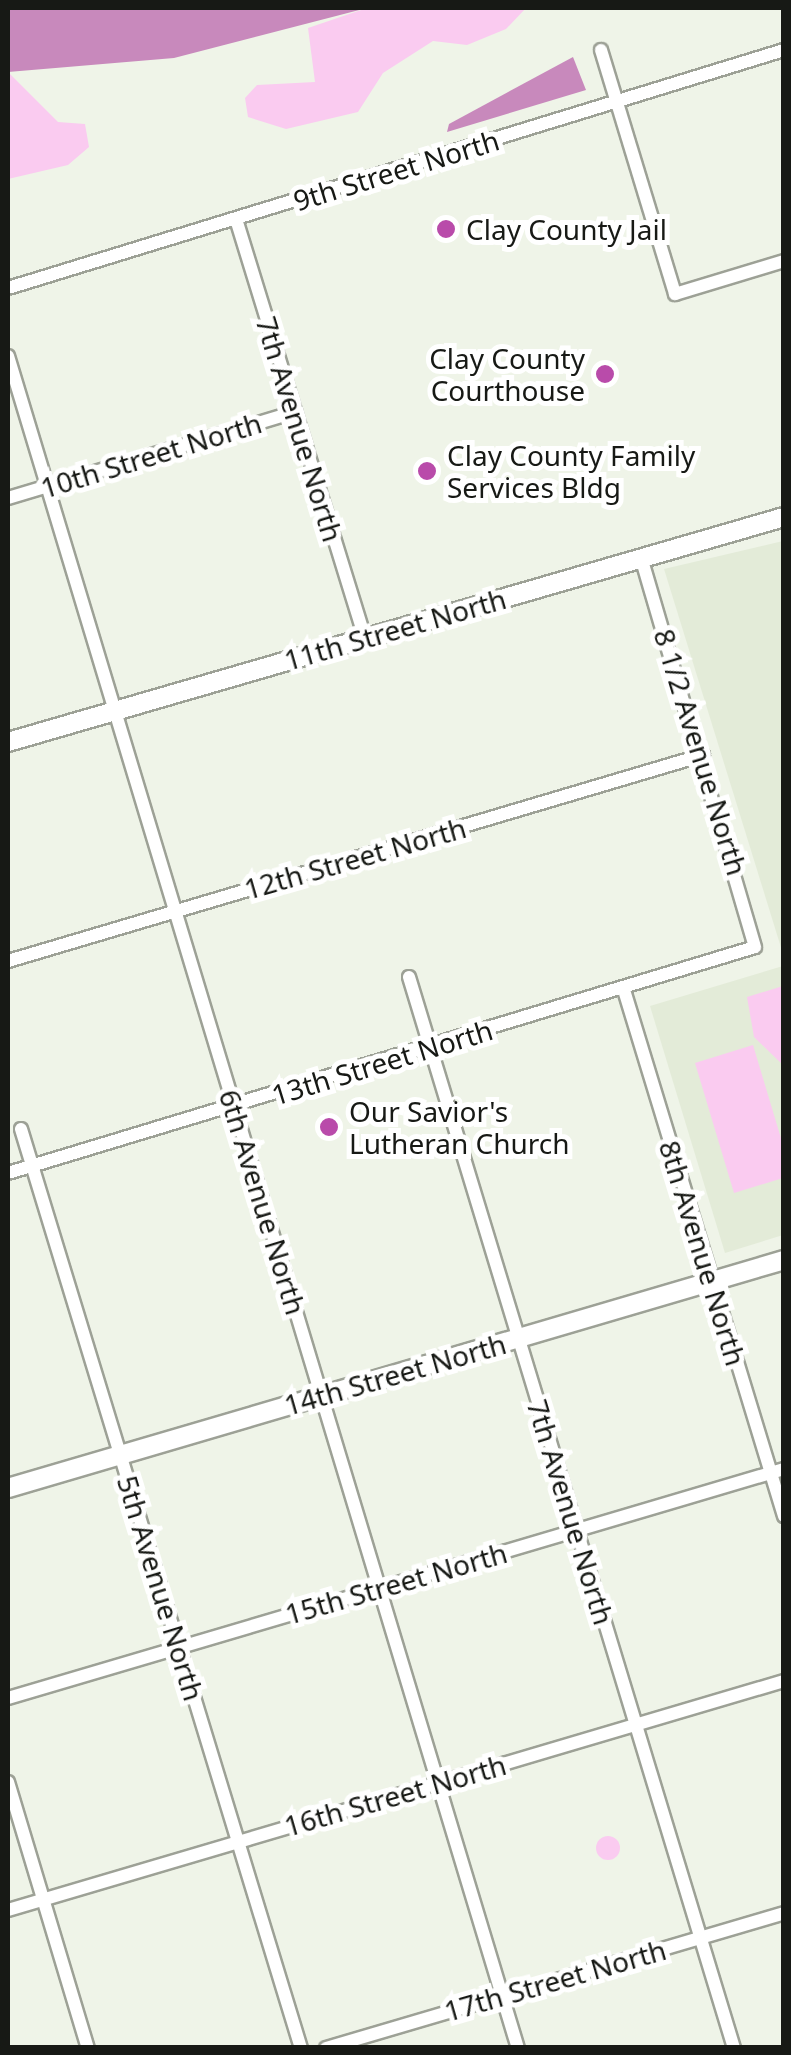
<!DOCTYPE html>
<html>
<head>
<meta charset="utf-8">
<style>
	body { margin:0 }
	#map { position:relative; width:791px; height:2055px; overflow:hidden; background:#eff4e8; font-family:"Noto Sans",sans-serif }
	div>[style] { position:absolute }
	.built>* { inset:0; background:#e3ebd8 }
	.green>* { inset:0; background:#facbf0 }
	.round { border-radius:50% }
	.water>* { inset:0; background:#c889bc }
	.roads { filter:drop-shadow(2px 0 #9da196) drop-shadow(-2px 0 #9da196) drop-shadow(0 2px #9da196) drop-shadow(0 -2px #9da196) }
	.street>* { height:12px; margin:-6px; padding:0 6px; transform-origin:6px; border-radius:6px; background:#fff }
	.secondary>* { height:18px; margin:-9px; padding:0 9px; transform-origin:9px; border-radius:9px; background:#fff }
	.dots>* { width:28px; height:28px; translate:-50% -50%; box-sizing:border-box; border:5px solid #fff; border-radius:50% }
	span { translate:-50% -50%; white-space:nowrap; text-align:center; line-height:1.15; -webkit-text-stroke:10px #fff; paint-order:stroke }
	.street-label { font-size:28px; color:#171915 }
	.poi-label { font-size:28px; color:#171915 }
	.left { translate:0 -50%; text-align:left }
	.right { translate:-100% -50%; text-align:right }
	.frame { position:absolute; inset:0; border:10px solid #171915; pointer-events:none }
</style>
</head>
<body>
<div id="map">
	<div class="built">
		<div style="clip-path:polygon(783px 541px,784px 541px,783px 954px,664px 569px)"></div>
		<div style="clip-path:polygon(783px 966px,783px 1235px,725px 1253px,650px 1006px)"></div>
	</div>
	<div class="green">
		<div style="clip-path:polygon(367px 8px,526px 8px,506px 29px,467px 45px,433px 41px,383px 73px,358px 112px,286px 129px,248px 117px,245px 98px,257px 85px,315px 82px,308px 28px)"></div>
		<div style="clip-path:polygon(8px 72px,58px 122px,85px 124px,89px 147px,68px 165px,8px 179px)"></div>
		<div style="clip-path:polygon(783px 986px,784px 986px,783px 1065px,754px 1037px,747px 997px)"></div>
		<div style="clip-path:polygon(753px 1045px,783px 1145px,783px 1178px,734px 1193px,695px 1063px)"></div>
		<div class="round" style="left:596px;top:1836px;width:24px;height:24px"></div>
	</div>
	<div class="water">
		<div style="clip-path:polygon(8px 8px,367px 8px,174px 58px,8px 72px)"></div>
		<div style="clip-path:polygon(573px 57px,586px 90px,447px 132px,449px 124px)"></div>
	</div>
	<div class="roads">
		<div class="street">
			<div style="left:601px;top:50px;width:255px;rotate:73.1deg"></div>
			<div style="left:675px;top:294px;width:114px;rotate:-16.8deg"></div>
			<div style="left:236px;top:219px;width:438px;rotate:72.9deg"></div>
			<div style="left:8px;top:288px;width:812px;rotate:-17.05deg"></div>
			<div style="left:8px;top:356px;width:1767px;rotate:73.23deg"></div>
			<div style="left:8px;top:498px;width:300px;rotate:-16.7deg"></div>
			<div style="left:8px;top:961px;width:725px;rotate:-16.51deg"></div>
			<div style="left:409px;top:977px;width:1119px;rotate:73.12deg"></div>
			<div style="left:624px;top:990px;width:550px;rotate:73.08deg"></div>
			<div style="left:21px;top:1129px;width:961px;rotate:73.06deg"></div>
			<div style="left:8px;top:1173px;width:780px;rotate:-16.83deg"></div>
			<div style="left:755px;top:947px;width:405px;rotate:-106.3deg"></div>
			<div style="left:8px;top:1698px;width:809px;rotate:-16.44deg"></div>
			<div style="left:8px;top:1782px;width:278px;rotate:73.3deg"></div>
			<div style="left:8px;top:1910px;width:809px;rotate:-16.44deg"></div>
			<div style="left:326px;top:2048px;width:477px;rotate:-16.4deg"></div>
		</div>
		<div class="secondary">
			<div style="left:8px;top:742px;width:808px;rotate:-16.17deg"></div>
			<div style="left:8px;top:1488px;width:809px;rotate:-16.37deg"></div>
		</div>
	</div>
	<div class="dots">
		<div style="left:446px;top:229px;background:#b94baa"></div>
		<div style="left:605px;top:374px;background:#b94baa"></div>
		<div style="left:427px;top:471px;background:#b94baa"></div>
		<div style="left:329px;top:1127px;background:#b94baa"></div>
	</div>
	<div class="street-label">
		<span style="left:396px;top:170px;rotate:-17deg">9th Street North</span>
		<span style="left:300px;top:429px;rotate:73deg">7th Avenue North</span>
		<span style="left:151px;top:455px;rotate:-17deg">10th Street North</span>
		<span style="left:395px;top:629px;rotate:-16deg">11th Street North</span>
		<span style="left:701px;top:752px;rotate:73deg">8 1/2 Avenue North</span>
		<span style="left:355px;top:858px;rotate:-16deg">12th Street North</span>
		<span style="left:382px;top:1062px;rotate:-17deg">13th Street North</span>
		<span style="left:263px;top:1202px;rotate:73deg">6th Avenue North</span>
		<span style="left:703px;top:1253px;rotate:73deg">8th Avenue North</span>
		<span style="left:395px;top:1374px;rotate:-16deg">14th Street North</span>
		<span style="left:571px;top:1512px;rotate:73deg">7th Avenue North</span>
		<span style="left:396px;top:1583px;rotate:-16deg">15th Street North</span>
		<span style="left:161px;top:1588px;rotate:73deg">5th Avenue North</span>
		<span style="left:395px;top:1795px;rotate:-16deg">16th Street North</span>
		<span style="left:555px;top:1980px;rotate:-16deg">17th Street North</span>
	</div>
	<div class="poi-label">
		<span class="left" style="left:466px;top:229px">Clay County Jail</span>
		<span class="right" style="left:585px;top:374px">Clay County<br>Courthouse</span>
		<span class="left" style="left:447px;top:471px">Clay County Family<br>Services Bldg</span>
		<span class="left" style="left:349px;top:1127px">Our Savior's<br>Lutheran Church</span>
	</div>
	<div class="frame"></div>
</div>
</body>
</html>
